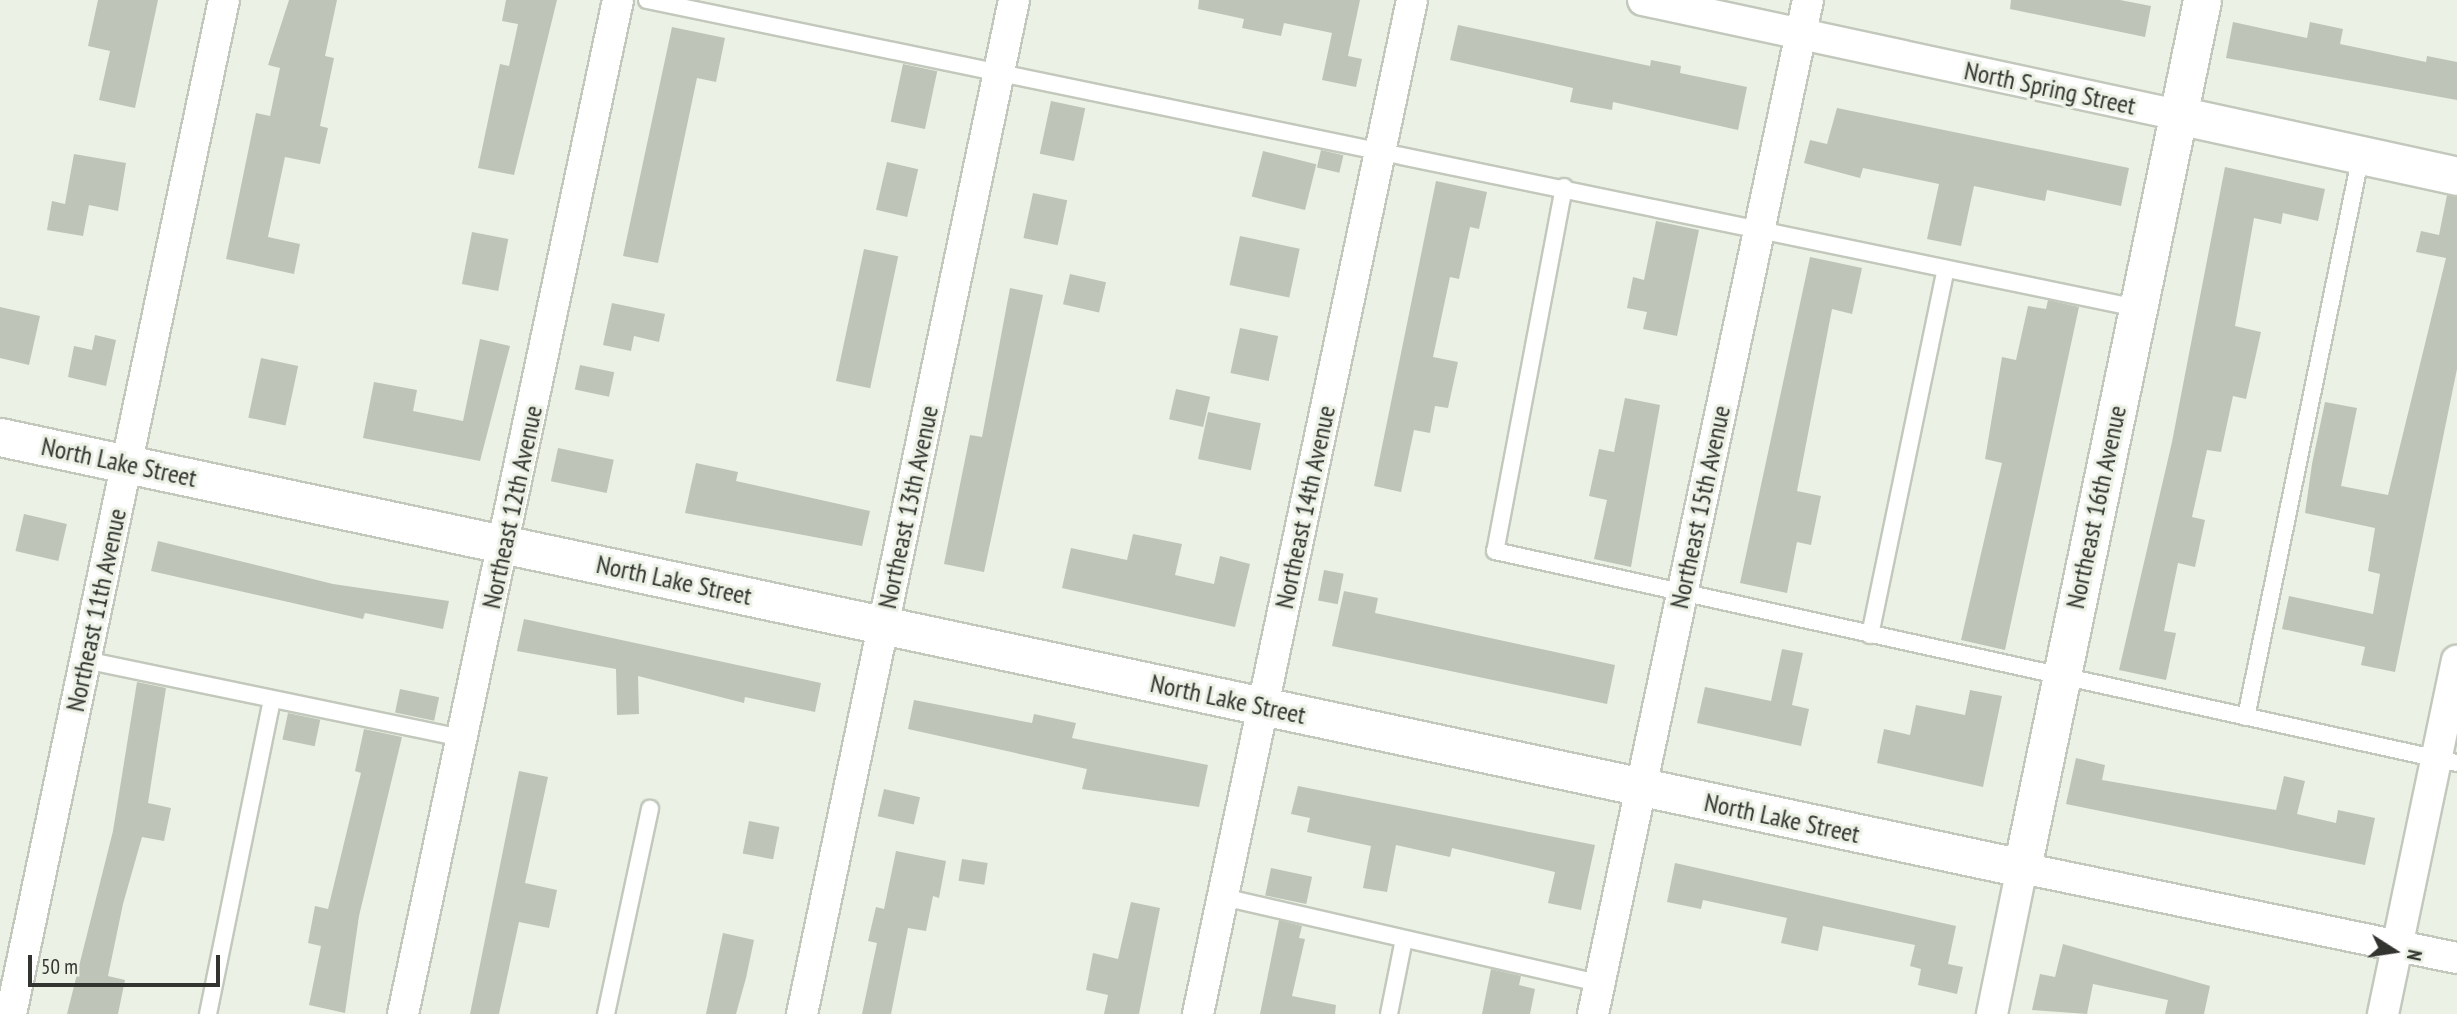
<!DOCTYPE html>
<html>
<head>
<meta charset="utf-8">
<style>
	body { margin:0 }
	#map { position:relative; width:2457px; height:1014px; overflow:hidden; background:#ebf1e4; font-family:"PT Sans Narrow",sans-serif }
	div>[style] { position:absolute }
	.building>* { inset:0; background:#bfc4b8; transform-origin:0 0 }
	.roads { filter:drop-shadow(2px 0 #c2c8bc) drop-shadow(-2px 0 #c2c8bc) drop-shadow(0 2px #c2c8bc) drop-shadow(0 -2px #c2c8bc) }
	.service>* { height:16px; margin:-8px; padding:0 8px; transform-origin:8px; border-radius:8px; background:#fff }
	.minor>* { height:30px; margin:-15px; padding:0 15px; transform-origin:15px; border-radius:15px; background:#fff }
	.tertiary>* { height:37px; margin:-18.5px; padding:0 18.5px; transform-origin:18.5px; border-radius:18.5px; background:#fff }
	span { translate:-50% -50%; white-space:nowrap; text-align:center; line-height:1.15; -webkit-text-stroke:6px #ebf1e4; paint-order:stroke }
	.street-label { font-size:26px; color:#323430 }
	.north { position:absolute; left:2359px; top:916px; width:70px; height:70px; -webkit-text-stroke:5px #ebf1e4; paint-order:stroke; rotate:102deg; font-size:19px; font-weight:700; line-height:28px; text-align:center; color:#323430 }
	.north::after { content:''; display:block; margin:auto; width:24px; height:32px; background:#323430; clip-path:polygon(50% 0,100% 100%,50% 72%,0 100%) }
	.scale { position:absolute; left:28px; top:955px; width:192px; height:32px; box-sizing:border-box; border:4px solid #323430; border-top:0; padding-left:9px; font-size:21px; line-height:24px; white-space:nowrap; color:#323430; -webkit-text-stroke:5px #ebf1e4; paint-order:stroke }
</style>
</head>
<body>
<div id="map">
	<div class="building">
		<div style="clip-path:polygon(98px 0,158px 0,135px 108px,99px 100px,110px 51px,88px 46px)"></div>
		<div style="clip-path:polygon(289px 0,337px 0,325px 56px,334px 58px,320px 126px,328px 128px,320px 164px,285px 157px,268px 237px,300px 244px,294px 274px,226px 259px,256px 113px,270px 116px,280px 68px,268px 65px)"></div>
		<div style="clip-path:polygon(506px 0,557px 0,514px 175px,478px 168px,500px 64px,509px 66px,518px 24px,502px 21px)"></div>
		<div style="clip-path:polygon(1199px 0,1360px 0,1348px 56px,1362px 59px,1356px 87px,1322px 80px,1332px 33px,1284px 23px,1281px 36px,1242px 28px,1244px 19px,1198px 9px)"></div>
		<div style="clip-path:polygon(2011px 0,2120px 0,2151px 6px,2145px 37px,2010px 9px)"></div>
		<div style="clip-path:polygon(2233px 22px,2307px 38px,2310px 22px,2343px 29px,2340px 44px,2426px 62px,2427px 56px,2457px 62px,2457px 100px,2226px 58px)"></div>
		<div style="clip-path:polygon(1458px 25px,1650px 66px,1651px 60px,1681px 66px,1680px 73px,1747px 87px,1738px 130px,1613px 102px,1612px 110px,1570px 102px,1573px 88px,1450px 60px)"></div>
		<div style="clip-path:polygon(672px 27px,725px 38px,716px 82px,697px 78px,658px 263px,623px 256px)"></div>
		<div style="left:903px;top:64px;width:35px;height:59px;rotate:12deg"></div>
		<div style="left:1051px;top:101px;width:35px;height:54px;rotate:12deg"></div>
		<div style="clip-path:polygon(1837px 108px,2129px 168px,2121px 206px,2047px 190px,2045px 201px,1974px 186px,1961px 246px,1927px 239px,1939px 184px,1863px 168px,1860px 178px,1804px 163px,1810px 140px,1827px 144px)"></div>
		<div style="left:1321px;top:150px;width:23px;height:18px;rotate:13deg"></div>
		<div style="left:1263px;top:151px;width:55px;height:47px;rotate:14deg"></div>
		<div style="clip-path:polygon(74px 154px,126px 163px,118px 211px,89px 205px,83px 236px,47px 230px,52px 201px,65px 204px)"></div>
		<div style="left:887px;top:162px;width:32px;height:49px;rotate:13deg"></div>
		<div style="clip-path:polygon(2225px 167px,2325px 189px,2318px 221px,2283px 213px,2281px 224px,2254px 218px,2235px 326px,2261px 332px,2246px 399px,2233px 396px,2221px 452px,2207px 450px,2192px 517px,2205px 520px,2195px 567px,2178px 563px,2164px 631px,2176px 633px,2166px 680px,2119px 670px,2172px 442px)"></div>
		<div style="clip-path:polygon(1436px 181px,1487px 192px,1479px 229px,1470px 227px,1459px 279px,1450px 277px,1433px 357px,1458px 362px,1448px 408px,1435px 406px,1430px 433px,1414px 430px,1401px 492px,1374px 486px)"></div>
		<div style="left:1033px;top:193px;width:35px;height:46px;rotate:12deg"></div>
		<div style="clip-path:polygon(2447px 195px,2457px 196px,2457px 369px,2395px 672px,2361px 665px,2365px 647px,2282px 629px,2289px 596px,2373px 614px,2380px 574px,2368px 571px,2375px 528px,2305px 513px,2312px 464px,2325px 402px,2357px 408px,2341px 486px,2388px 495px,2446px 258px,2416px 252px,2421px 231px,2439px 235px)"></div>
		<div style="clip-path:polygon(1656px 221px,1699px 230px,1677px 336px,1643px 329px,1647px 312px,1627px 308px,1633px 277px,1644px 280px)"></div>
		<div style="left:472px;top:232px;width:37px;height:53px;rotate:11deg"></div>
		<div style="left:1240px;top:236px;width:61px;height:50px;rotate:12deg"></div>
		<div style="left:864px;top:249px;width:35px;height:135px;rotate:12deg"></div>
		<div style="clip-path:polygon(1810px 257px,1862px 268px,1852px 314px,1832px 309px,1797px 491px,1821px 496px,1811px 545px,1797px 542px,1787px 593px,1740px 583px)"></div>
		<div style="left:1070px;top:274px;width:37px;height:31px;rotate:13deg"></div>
		<div style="clip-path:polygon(1010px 288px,1043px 295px,984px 572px,944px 564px,970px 435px,982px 437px)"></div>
		<div style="clip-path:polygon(2048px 300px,2079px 307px,2005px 650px,1961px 640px,2002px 463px,1985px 459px,2002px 357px,2016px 360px,2028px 306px,2046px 309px)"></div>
		<div style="clip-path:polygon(612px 303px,665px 314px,659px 342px,634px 336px,631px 351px,603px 345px)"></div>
		<div style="clip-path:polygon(0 307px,40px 316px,29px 365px,0 358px)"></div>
		<div style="left:1240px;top:328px;width:39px;height:46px;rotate:12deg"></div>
		<div style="clip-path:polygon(95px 335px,116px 340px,106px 386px,68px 377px,74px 346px,92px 350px)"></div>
		<div style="clip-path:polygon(480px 339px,510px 346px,480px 461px,363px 438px,374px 382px,417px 390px,413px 411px,463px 421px)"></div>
		<div style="left:261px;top:358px;width:38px;height:61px;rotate:12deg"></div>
		<div style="left:580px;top:365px;width:35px;height:25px;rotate:12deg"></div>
		<div style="left:1176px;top:389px;width:35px;height:31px;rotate:13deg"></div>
		<div style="clip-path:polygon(1625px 398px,1660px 405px,1631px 567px,1594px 559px,1607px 500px,1589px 496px,1599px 449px,1614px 452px)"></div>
		<div style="left:1208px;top:412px;width:54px;height:48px;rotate:12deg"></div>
		<div style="left:558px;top:448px;width:57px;height:34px;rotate:12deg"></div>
		<div style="clip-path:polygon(696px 463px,738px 472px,736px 481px,870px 511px,862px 546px,685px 513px)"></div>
		<div style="left:24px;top:514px;width:44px;height:38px;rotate:13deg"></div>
		<div style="clip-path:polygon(1133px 534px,1182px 544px,1175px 575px,1214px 584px,1220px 556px,1250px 564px,1235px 627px,1062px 588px,1071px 548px,1127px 560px)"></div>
		<div style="clip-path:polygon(158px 541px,333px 584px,449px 601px,443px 629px,365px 613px,363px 619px,151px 571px)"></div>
		<div style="left:1324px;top:570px;width:20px;height:31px;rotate:11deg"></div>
		<div style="clip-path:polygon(1344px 591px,1378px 598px,1375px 613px,1615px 665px,1607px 704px,1332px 646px)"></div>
		<div style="clip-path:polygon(524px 619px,821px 683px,815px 712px,745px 697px,744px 703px,638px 676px,639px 714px,617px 715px,616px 669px,517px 651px)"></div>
		<div style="clip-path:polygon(1782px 649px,1803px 653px,1792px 705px,1809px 709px,1801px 746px,1697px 723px,1705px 687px,1771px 701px)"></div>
		<div style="clip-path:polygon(137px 682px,166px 688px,148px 803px,171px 808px,164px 841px,142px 837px,123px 904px,108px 976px,125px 980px,118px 1014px,67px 1014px,113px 831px)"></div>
		<div style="left:400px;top:689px;width:40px;height:24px;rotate:12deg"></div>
		<div style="clip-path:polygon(1970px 690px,2002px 696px,1983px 787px,1877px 763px,1884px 729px,1910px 735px,1916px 705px,1965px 715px)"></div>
		<div style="clip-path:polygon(914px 700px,1032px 723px,1034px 714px,1076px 723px,1072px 738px,1208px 765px,1199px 807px,1082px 789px,1087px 769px,908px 729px)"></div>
		<div style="left:288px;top:713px;width:33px;height:27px;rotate:12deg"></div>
		<div style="clip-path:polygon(364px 729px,402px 737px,359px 916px,345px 1013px,309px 1005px,321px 946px,308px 943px,315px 906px,328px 909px,361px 773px,355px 771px)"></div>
		<div style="clip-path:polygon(2076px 758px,2105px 765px,2102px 780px,2276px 810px,2284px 776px,2305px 781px,2297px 814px,2336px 823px,2338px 810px,2375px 818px,2365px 865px,2066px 804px)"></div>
		<div style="clip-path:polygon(519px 771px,548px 777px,525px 883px,557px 890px,549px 928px,519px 922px,499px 1014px,470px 1014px)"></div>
		<div style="clip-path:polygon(1298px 786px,1595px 845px,1581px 910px,1548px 903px,1555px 872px,1452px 848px,1450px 857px,1396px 845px,1387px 892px,1363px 888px,1371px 846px,1307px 832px,1310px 818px,1291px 814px)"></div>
		<div style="left:884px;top:789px;width:37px;height:28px;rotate:13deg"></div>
		<div style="left:749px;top:821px;width:31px;height:33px;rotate:11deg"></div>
		<div style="clip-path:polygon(896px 851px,946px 861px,939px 898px,933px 896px,926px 931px,908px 928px,891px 1014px,862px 1014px,877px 943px,868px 941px,876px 907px,884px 909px)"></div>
		<div style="left:962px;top:859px;width:26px;height:22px;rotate:9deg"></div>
		<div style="clip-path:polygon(1675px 863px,1956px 926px,1948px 964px,1963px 967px,1957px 994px,1918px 985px,1921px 969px,1910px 966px,1915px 945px,1823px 926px,1818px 951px,1781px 943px,1787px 918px,1703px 900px,1701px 909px,1667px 902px)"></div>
		<div style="left:1271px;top:868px;width:42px;height:28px;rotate:12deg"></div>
		<div style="clip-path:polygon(1131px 902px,1160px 908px,1139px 1014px,1104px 1014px,1108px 995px,1086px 990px,1093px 953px,1118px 959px)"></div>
		<div style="clip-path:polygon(1279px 920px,1302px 926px,1299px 938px,1305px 939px,1292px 996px,1336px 1005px,1335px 1014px,1260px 1014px)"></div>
		<div style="clip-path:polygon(723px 933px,754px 940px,746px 978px,736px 1014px,706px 1014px)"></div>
		<div style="clip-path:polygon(2063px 944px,2210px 986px,2204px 1014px,2165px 1014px,2168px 1000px,2093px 984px,2087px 1014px,2032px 1010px,2040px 974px,2055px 977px)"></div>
		<div style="clip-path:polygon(1491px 969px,1521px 976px,1519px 985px,1535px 989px,1530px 1014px,1482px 1014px)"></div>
	</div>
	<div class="roads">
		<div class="service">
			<div style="left:647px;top:0;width:1522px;rotate:11.68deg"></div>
			<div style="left:1564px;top:187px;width:370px;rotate:100.7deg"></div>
			<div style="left:1495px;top:551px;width:985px;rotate:12.43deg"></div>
			<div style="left:1870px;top:635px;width:374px;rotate:-78.3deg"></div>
			<div style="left:85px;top:660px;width:383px;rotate:11.7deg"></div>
			<div style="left:2246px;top:717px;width:574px;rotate:-78.44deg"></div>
			<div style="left:1223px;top:897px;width:386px;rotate:12.9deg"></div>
			<div style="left:208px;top:1014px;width:321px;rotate:-78.5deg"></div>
			<div style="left:606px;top:1014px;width:210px;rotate:-77.9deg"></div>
			<div style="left:1389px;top:1014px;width:76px;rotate:-78.7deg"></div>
		</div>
		<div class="minor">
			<div style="left:1643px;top:0;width:547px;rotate:12.13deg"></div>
			<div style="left:11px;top:1014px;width:1036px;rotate:-78.14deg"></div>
			<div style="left:403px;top:1014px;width:1037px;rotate:-78.03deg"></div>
			<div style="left:802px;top:1014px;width:1036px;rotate:-78.19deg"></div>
			<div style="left:1198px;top:1014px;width:1036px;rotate:-78.08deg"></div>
			<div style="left:1593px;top:1014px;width:1037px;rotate:-78.03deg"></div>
			<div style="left:1992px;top:1014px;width:149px;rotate:-78.4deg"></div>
			<div style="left:2022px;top:868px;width:444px;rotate:11.7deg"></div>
			<div style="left:2383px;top:1014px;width:361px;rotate:-78.2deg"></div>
		</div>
		<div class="tertiary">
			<div style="left:2178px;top:115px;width:286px;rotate:12.3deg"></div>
			<div style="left:0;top:437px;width:2067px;rotate:12.03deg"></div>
			<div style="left:2022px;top:868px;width:886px;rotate:-78.28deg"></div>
		</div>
	</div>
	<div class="street-label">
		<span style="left:2050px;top:88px;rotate:12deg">North Spring Street</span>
		<span style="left:119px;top:462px;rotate:12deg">North Lake Street</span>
		<span style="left:512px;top:507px;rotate:-78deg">Northeast 12th Avenue</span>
		<span style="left:908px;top:507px;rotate:-78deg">Northeast 13th Avenue</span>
		<span style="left:1305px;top:507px;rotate:-78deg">Northeast 14th Avenue</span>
		<span style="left:1700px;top:507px;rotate:-78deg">Northeast 15th Avenue</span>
		<span style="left:2096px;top:507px;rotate:-78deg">Northeast 16th Avenue</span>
		<span style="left:674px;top:580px;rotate:12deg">North Lake Street</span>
		<span style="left:96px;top:610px;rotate:-78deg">Northeast 11th Avenue</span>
		<span style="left:1228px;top:699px;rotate:12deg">North Lake Street</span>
		<span style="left:1782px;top:818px;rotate:12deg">North Lake Street</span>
	</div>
	<div class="north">N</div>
	<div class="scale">50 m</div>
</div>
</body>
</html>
